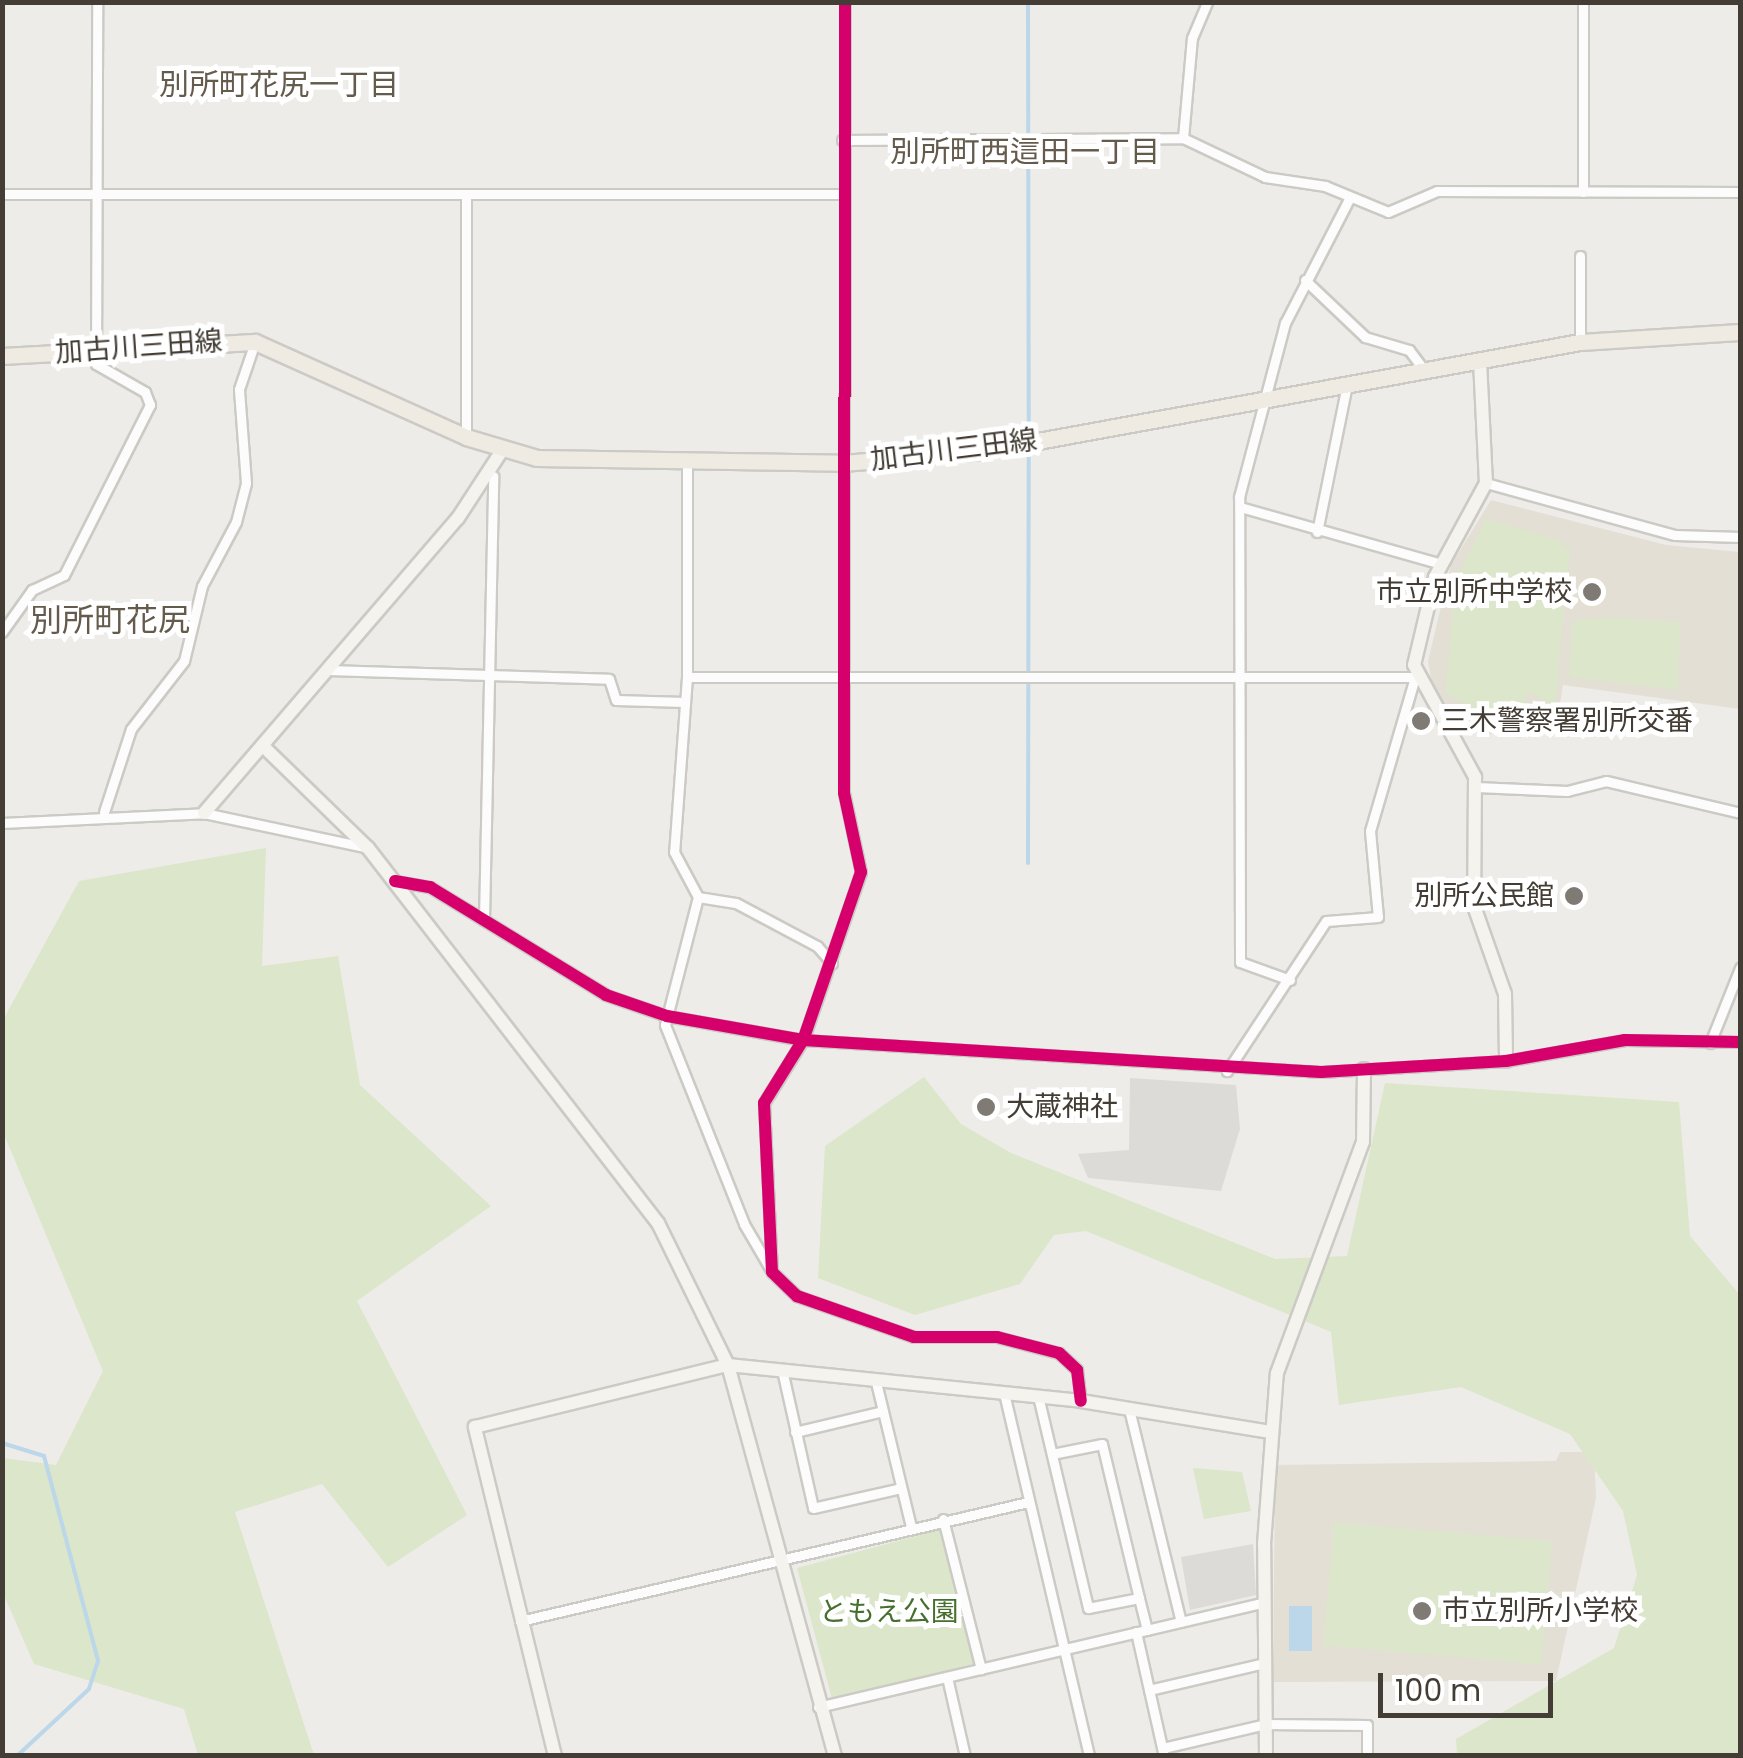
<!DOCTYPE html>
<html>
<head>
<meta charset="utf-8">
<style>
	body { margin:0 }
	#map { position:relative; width:1743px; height:1758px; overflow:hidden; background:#eeece8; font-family:Poppins,"Noto Sans JP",sans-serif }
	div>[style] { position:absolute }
	.education>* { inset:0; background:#e4dfd4 }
	.green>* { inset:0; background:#dbe6ca; transform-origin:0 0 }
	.parking>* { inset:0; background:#dddbd8 }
	.water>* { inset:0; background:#bbd7e9; transform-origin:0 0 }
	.stream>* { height:4px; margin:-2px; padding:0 2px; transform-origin:2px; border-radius:2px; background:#bbd7e9 }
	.roads { filter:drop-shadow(2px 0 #cccac5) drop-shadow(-2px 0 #cccac5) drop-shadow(0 2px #cccac5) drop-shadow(0 -2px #cccac5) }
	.street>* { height:9px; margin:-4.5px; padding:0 4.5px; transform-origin:4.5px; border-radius:4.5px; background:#fcfcfc }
	.secondary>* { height:12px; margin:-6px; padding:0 6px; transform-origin:6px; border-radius:6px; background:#f5f3ee }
	.primary>* { height:15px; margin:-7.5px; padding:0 7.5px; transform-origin:7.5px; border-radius:7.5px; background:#efebe3 }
	.cycleway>* { height:12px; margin:-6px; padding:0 6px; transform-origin:6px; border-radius:6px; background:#d6006c }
	.dots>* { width:28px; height:28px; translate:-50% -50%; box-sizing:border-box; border:5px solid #fff; border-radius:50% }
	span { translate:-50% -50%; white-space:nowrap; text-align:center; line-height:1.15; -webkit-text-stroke:10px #fff; paint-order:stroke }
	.street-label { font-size:28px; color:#433d35 }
	.poi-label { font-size:28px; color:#433d35 }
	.right { translate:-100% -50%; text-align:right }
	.left { translate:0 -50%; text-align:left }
	.park-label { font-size:28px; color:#476f2d }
	.neighbourhood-label { font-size:30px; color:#655b4d }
	.quarter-label { font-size:32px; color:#655b4d }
	.frame { position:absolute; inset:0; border:5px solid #433d35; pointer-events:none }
	.scale { position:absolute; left:1378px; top:1673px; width:175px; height:45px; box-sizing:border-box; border:5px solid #433d35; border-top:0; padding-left:12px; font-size:30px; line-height:35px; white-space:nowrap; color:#433d35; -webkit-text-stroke:8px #fff; paint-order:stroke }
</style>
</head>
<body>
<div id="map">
	<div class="education">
		<div style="clip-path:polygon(1491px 500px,1666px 545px,1740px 552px,1740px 709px,1563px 685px,1559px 709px,1533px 700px,1521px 738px,1466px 731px,1432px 686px,1428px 661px,1451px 565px)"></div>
		<div style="clip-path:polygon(1560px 1452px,1594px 1452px,1596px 1498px,1556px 1681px,1273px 1682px,1275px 1465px,1556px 1461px)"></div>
	</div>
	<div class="green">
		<div style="clip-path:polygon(1486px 519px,1557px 539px,1570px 552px,1555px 705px,1528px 692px,1520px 720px,1476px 712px,1445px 692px,1456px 580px)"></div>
		<div style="clip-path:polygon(1601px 617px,1680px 622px,1678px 690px,1569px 677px,1572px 622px)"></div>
		<div style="clip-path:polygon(266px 848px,262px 966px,338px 956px,360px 1085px,491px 1206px,357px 1301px,467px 1515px,388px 1567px,322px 1484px,235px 1512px,314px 1755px,198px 1755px,184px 1709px,34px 1664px,3px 1593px,3px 1458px,56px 1465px,103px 1371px,3px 1132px,3px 1020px,79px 881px)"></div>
		<div style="clip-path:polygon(924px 1077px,961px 1124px,1011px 1153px,1275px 1259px,1347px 1256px,1385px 1083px,1679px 1102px,1690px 1236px,1740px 1295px,1740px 1755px,1457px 1755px,1456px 1739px,1614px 1648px,1637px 1575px,1623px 1511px,1570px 1434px,1461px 1387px,1339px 1405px,1331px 1332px,1086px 1231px,1054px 1235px,1020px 1284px,915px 1315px,818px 1278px,825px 1146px)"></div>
		<div style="clip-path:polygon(1193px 1468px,1242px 1472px,1251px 1511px,1204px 1519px)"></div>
		<div style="left:939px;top:1530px;width:138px;height:147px;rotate:75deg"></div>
		<div style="left:1552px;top:1541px;width:124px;height:219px;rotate:95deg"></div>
	</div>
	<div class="parking">
		<div style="clip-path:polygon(1130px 1078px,1236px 1085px,1240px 1129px,1221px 1191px,1088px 1178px,1078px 1154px,1129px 1150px)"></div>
		<div style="clip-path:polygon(1253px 1544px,1256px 1595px,1190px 1610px,1181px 1557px)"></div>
	</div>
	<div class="water">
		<div style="left:1289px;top:1606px;width:23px;height:45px"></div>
	</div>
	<div class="stream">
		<div style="left:1028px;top:2px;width:436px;rotate:89.9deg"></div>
		<div style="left:1028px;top:863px;width:415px;rotate:-89.9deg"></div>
		<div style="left:2px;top:1443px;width:44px;rotate:17.2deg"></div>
		<div style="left:44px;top:1456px;width:212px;rotate:75.2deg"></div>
		<div style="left:98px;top:1661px;width:29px;rotate:108deg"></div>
		<div style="left:89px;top:1689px;width:98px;rotate:137.1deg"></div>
	</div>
	<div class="roads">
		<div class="street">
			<div style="left:845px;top:2px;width:791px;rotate:90.07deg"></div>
			<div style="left:844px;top:793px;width:81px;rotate:77.9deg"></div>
			<div style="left:861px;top:872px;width:178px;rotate:109deg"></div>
			<div style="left:803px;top:1040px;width:74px;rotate:121.8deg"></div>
			<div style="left:764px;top:1103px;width:169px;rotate:87.3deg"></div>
			<div style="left:772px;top:1272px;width:35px;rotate:44deg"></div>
			<div style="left:797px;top:1296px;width:124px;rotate:19.3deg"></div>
			<div style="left:914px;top:1337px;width:83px"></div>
			<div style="left:997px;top:1337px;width:64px;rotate:14.5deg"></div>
			<div style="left:1059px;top:1353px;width:25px;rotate:43deg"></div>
			<div style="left:1077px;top:1370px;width:31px;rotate:83deg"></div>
			<div style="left:1183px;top:138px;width:100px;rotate:-84.9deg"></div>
			<div style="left:1192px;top:38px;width:39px;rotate:-67deg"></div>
			<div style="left:842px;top:140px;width:341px;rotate:-0.3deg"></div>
			<div style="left:1183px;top:138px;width:91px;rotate:25.4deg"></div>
			<div style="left:1265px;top:177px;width:61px;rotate:8.5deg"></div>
			<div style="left:1325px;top:186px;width:68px;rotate:22.4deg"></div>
			<div style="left:1388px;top:212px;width:53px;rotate:-23.2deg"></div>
			<div style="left:1437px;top:191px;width:303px;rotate:0.2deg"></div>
			<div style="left:1583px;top:192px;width:190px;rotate:-90deg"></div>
			<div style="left:2px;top:194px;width:839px"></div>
			<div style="left:1580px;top:256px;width:86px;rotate:90deg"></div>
			<div style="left:1305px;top:280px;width:83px;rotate:43.5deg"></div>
			<div style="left:1365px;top:337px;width:46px;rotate:16.5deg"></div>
			<div style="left:1409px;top:350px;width:26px;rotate:53deg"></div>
			<div style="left:466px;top:437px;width:243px;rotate:-90deg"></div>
			<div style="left:687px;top:464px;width:213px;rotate:90deg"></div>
			<div style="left:687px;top:677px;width:175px;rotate:94.2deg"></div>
			<div style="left:674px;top:852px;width:51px;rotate:61.9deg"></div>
			<div style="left:698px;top:897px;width:132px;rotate:104.5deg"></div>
			<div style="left:665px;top:1025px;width:214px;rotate:68.3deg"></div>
			<div style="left:744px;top:1224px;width:56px;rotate:59.7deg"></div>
			<div style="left:1486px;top:483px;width:196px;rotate:15.4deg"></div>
			<div style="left:1675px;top:535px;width:65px;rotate:1.8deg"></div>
			<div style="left:1240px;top:507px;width:209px;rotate:15.8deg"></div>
			<div style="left:1317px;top:532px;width:151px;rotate:-78.5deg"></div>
			<div style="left:2px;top:632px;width:52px;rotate:-54.5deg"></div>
			<div style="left:32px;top:590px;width:35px;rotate:-25deg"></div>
			<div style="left:64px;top:575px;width:191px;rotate:-63.2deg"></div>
			<div style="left:150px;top:405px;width:14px;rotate:-111deg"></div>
			<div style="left:145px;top:392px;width:56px;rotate:-150.3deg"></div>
			<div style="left:96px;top:364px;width:362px;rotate:-89.8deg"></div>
			<div style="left:328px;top:670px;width:281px;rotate:1.8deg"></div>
			<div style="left:609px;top:679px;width:22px;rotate:72deg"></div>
			<div style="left:616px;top:700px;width:69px;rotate:1.7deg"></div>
			<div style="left:687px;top:677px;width:728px"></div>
			<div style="left:1415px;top:677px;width:160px;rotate:106.3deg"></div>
			<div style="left:1370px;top:831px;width:86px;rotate:84.7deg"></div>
			<div style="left:1378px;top:917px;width:52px;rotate:175.6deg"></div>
			<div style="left:1326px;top:921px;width:180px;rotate:123.4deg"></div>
			<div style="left:1476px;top:787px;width:91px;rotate:2.5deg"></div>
			<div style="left:1567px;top:791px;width:40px;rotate:-14.4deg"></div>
			<div style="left:1606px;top:781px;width:138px;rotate:13.4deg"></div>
			<div style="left:104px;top:812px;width:87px;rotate:-72deg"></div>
			<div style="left:131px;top:729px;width:86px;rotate:-52.1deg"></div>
			<div style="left:184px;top:661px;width:77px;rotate:-76.5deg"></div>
			<div style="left:202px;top:586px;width:72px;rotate:-62deg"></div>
			<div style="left:236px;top:522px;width:40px;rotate:-75.6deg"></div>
			<div style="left:246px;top:483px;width:94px;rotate:-94.3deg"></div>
			<div style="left:239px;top:389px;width:50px;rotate:-71.2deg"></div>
			<div style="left:2px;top:823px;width:202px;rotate:-2.8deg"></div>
			<div style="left:204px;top:813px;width:168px;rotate:12deg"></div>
			<div style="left:395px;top:881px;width:36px;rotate:10deg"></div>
			<div style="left:430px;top:887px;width:206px;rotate:31.5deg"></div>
			<div style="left:606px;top:995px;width:65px;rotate:19deg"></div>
			<div style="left:667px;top:1016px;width:138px;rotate:10deg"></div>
			<div style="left:803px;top:1040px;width:519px;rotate:3.54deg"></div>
			<div style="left:1321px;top:1072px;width:185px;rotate:-3.4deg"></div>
			<div style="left:1506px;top:1061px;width:121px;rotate:-10deg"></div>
			<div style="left:1625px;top:1040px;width:115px;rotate:1deg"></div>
			<div style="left:698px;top:897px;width:38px;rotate:9deg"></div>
			<div style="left:736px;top:903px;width:92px;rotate:28deg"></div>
			<div style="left:817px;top:946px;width:23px;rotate:49deg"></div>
			<div style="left:484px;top:920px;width:444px;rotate:-88.8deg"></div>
			<div style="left:1290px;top:980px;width:53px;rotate:-160.2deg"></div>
			<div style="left:1240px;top:962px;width:465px;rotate:-90.1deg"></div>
			<div style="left:1239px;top:497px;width:180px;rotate:-75.2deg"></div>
			<div style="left:1285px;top:323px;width:142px;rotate:-62.7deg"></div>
			<div style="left:1710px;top:1043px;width:81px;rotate:-68.2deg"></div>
			<div style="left:782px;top:1370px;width:141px;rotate:77.3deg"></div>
			<div style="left:813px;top:1508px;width:90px;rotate:-12.8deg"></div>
			<div style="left:875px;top:1378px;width:153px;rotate:76.4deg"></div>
			<div style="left:1004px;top:1393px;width:373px;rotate:76.8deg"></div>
			<div style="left:1038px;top:1396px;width:218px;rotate:76.7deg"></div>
			<div style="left:1088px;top:1608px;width:52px;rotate:-11.1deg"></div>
			<div style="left:1139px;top:1598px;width:33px;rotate:76deg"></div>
			<div style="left:1129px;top:1409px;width:219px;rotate:76.3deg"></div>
			<div style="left:795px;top:1432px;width:90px;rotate:-13.4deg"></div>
			<div style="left:1052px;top:1454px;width:51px;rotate:-11.3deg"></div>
			<div style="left:1102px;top:1444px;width:158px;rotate:76.5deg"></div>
			<div style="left:943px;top:1519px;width:155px;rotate:75.8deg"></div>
			<div style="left:520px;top:1621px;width:522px;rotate:-13.18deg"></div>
			<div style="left:1136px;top:1632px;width:127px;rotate:77.3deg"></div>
			<div style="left:947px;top:1677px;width:81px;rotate:77.2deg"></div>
			<div style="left:1149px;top:1690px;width:118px;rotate:-13.2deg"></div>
			<div style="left:818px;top:1707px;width:457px;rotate:-13.2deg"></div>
			<div style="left:1163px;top:1748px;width:105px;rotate:-13.2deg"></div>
			<div style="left:1265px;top:1724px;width:102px;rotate:0.6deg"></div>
			<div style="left:1367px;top:1725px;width:31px;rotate:90deg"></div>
		</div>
		<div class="secondary">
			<div style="left:1480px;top:361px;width:122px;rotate:87.2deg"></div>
			<div style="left:1486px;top:483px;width:107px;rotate:118.5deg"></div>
			<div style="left:1435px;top:577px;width:90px;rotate:103.4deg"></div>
			<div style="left:1414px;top:665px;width:128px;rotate:61.4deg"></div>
			<div style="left:1475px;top:777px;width:129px;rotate:90.4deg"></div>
			<div style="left:1474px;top:906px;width:93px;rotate:70.6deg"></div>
			<div style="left:1505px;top:994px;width:67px;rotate:89.1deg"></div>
			<div style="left:264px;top:747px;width:145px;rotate:44.2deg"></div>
			<div style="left:368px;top:848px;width:474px;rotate:52.3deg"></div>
			<div style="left:658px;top:1223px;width:158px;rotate:63.8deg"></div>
			<div style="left:728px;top:1365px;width:405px;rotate:74.7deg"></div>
			<div style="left:204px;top:813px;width:389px;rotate:-49.3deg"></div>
			<div style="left:458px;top:518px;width:82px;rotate:-56.9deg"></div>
			<div style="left:555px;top:1756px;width:339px;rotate:-103.7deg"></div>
			<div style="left:475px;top:1427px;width:260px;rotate:-13.8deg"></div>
			<div style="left:728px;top:1365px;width:355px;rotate:5.8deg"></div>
			<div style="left:1081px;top:1401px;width:192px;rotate:9.3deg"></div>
			<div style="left:1266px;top:1756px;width:212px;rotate:-90.5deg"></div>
			<div style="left:1264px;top:1544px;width:171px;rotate:-85.7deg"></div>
			<div style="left:1277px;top:1373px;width:246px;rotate:-69.6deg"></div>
			<div style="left:1363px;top:1142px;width:73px;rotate:-89.2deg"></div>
		</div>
		<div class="primary">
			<div style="left:2px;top:356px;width:253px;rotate:-3.2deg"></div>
			<div style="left:255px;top:342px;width:231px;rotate:24.2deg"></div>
			<div style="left:466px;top:437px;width:74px;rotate:16.5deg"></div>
			<div style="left:537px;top:458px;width:306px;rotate:0.9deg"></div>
			<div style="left:843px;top:463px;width:141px;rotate:-4.9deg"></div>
			<div style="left:983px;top:451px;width:607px;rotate:-10.35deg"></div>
			<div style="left:1580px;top:342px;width:160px;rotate:-3.6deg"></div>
		</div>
	</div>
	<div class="cycleway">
		<div style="left:845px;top:2px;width:791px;rotate:90.07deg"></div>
		<div style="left:844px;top:793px;width:81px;rotate:77.9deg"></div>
		<div style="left:861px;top:872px;width:178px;rotate:109deg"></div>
		<div style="left:803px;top:1040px;width:74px;rotate:121.8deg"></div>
		<div style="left:764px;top:1103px;width:169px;rotate:87.3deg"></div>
		<div style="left:772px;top:1272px;width:35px;rotate:44deg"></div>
		<div style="left:797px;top:1296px;width:124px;rotate:19.3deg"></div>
		<div style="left:914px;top:1337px;width:83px"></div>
		<div style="left:997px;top:1337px;width:64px;rotate:14.5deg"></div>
		<div style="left:1059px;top:1353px;width:25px;rotate:43deg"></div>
		<div style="left:1077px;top:1370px;width:31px;rotate:83deg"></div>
		<div style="left:395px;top:881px;width:36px;rotate:10deg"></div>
		<div style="left:430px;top:887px;width:206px;rotate:31.5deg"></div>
		<div style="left:606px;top:995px;width:65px;rotate:19deg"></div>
		<div style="left:667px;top:1016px;width:138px;rotate:10deg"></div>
		<div style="left:803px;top:1040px;width:519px;rotate:3.54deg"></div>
		<div style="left:1321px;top:1072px;width:185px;rotate:-3.4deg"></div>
		<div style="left:1506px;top:1061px;width:121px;rotate:-10deg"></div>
		<div style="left:1625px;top:1040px;width:115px;rotate:1deg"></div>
	</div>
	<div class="dots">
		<div style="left:1592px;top:592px;background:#7f7a74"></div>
		<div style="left:1421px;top:721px;background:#7f7a74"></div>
		<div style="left:1574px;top:896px;background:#7f7a74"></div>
		<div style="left:986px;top:1107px;background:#7f7a74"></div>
		<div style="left:1422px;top:1611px;background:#7f7a74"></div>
	</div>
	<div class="street-label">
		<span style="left:139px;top:347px;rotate:-4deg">加古川三田線</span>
		<span style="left:954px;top:450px;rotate:-7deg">加古川三田線</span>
	</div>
	<div class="poi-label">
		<span class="right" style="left:1572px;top:592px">市立別所中学校</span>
		<span class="left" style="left:1441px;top:721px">三木警察署別所交番</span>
		<span class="right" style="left:1554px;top:896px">別所公民館</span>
		<span class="left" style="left:1006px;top:1107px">大蔵神社</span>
		<span class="left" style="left:1442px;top:1611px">市立別所小学校</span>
	</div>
	<div class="park-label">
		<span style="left:889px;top:1612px">ともえ公園</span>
	</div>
	<div class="neighbourhood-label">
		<span style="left:279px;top:85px">別所町花尻一丁目</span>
		<span style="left:1025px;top:152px">別所町西這田一丁目</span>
	</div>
	<div class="quarter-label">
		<span style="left:110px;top:620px">別所町花尻</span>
	</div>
	<div class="frame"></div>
	<div class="scale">100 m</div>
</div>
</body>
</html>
